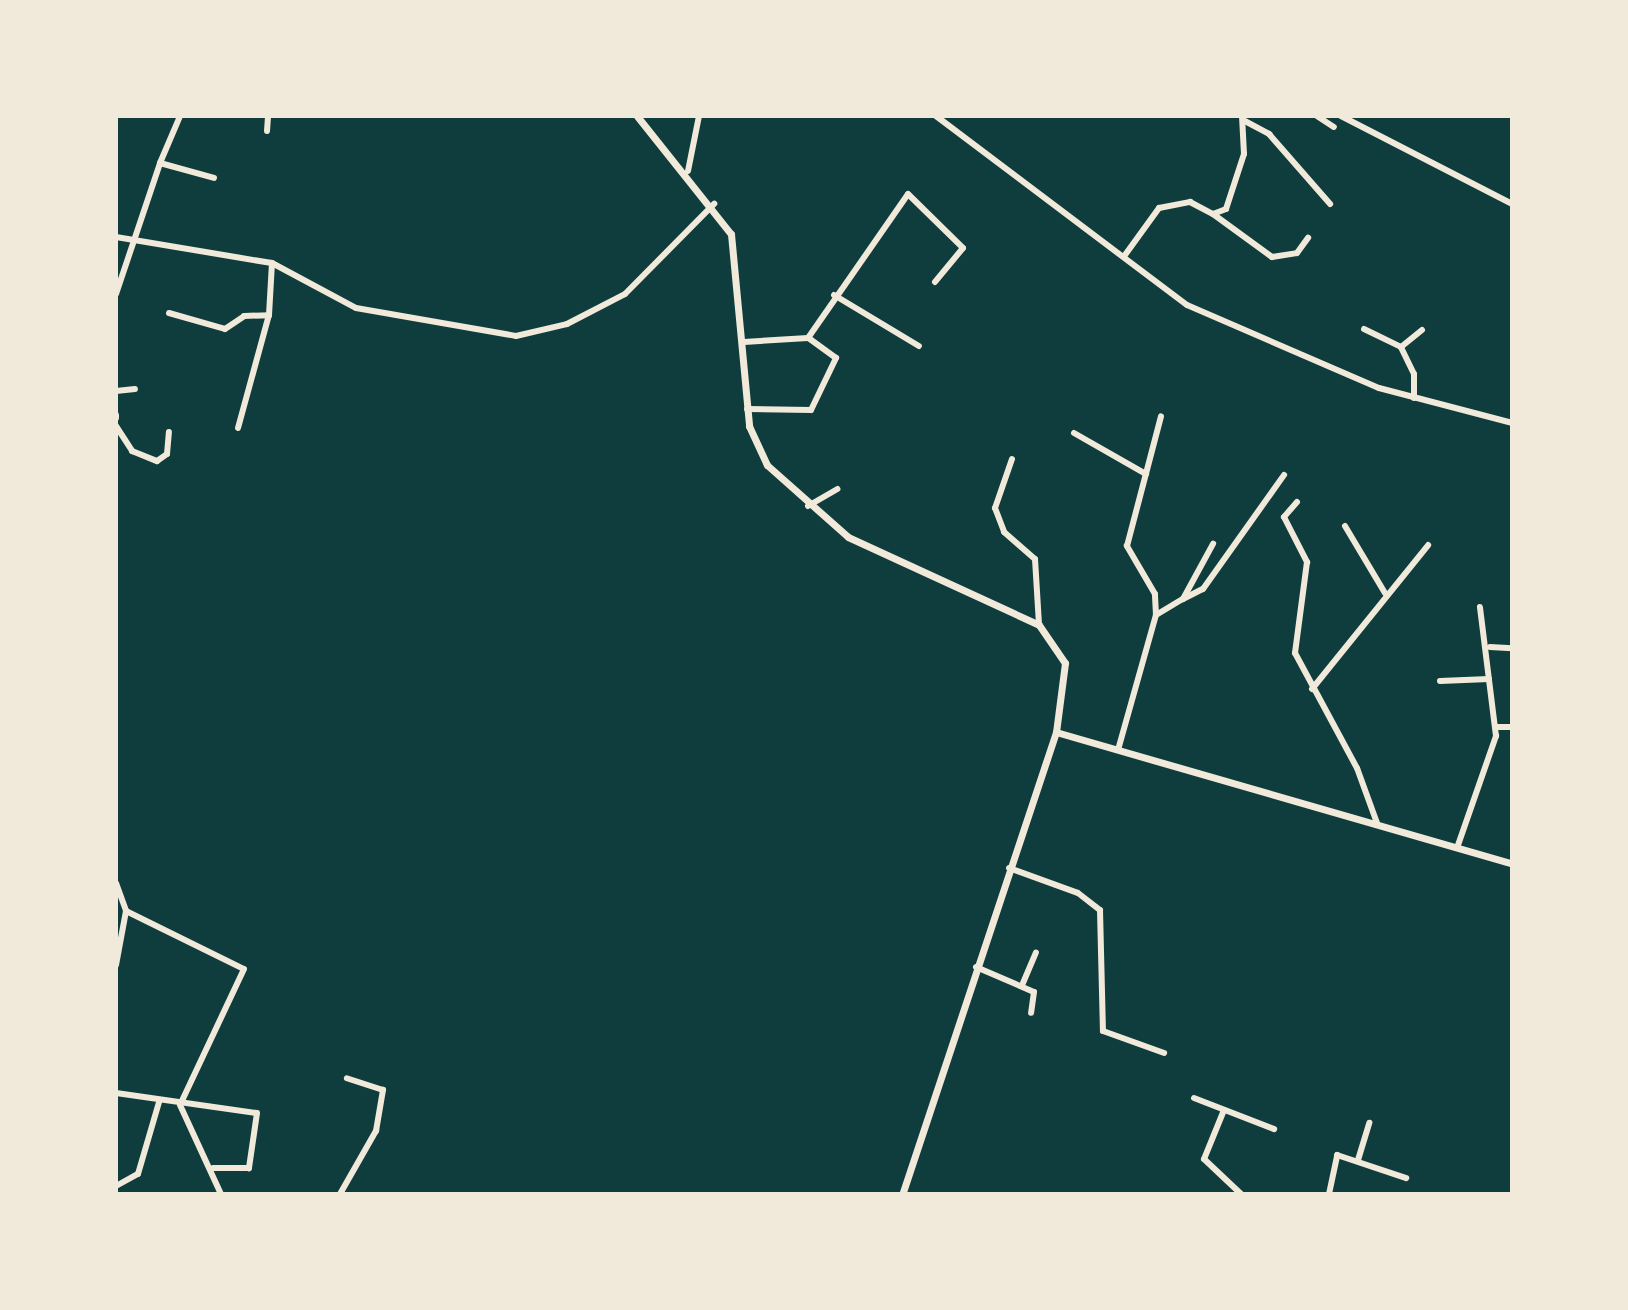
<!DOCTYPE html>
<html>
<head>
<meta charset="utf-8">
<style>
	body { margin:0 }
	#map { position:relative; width:1628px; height:1310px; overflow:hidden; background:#0f3d3e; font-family:"Source Sans 3",sans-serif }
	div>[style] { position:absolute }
	.minor>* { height:6px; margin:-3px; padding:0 3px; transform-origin:3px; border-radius:3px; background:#f1e9da }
	.tertiary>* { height:7px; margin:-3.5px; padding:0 3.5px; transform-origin:3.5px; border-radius:3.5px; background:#f1e9da }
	span { translate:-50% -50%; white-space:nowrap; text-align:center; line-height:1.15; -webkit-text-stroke:8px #f1e9da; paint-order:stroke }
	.frame { position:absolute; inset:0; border:118px solid #f1e9da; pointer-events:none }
</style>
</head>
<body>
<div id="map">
	<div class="minor">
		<div style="left:936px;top:116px;width:314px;rotate:37deg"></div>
		<div style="left:1187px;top:305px;width:209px;rotate:23.4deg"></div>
		<div style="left:1379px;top:388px;width:138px;rotate:14.7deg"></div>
		<div style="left:1317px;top:116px;width:20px;rotate:33deg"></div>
		<div style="left:1341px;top:116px;width:192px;rotate:27.2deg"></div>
		<div style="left:1243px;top:120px;width:30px;rotate:28deg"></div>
		<div style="left:1269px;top:134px;width:93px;rotate:48.9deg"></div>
		<div style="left:267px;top:131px;width:15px;rotate:-86deg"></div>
		<div style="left:160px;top:163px;width:51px;rotate:-66.9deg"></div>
		<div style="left:688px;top:171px;width:56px;rotate:-78.7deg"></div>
		<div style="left:1213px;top:214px;width:73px;rotate:36.1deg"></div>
		<div style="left:1272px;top:257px;width:25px;rotate:-9deg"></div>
		<div style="left:1297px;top:253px;width:19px;rotate:-54deg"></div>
		<div style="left:116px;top:237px;width:158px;rotate:9.5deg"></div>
		<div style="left:272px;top:263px;width:95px;rotate:28.2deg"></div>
		<div style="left:356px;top:308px;width:162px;rotate:9.9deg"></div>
		<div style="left:516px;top:336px;width:52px;rotate:-13.2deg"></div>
		<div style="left:567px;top:324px;width:65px;rotate:-27.3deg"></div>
		<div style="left:625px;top:294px;width:127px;rotate:-45.3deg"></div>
		<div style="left:1125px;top:255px;width:58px;rotate:-54.1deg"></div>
		<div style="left:1159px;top:208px;width:32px;rotate:-11deg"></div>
		<div style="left:1190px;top:202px;width:26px;rotate:28deg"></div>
		<div style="left:1213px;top:214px;width:14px;rotate:-21deg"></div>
		<div style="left:1226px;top:209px;width:58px;rotate:-71.9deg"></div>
		<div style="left:1244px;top:154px;width:38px;rotate:-93deg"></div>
		<div style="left:116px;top:294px;width:138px;rotate:-71.4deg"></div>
		<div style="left:160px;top:163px;width:56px;rotate:15.5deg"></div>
		<div style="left:834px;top:295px;width:99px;rotate:31deg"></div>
		<div style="left:169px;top:313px;width:58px;rotate:15.9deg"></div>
		<div style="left:225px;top:329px;width:23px;rotate:-34deg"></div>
		<div style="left:244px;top:316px;width:25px;rotate:-2deg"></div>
		<div style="left:1364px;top:329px;width:41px;rotate:25.9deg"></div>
		<div style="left:744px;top:342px;width:64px;rotate:-3.6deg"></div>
		<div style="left:808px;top:338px;width:175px;rotate:-55.2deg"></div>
		<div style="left:908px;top:194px;width:77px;rotate:44.5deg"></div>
		<div style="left:963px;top:248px;width:44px;rotate:129.5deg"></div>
		<div style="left:116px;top:391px;width:19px;rotate:-6deg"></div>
		<div style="left:1414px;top:398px;width:24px;rotate:-90deg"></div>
		<div style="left:1414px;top:374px;width:30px;rotate:-116deg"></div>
		<div style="left:1401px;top:347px;width:27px;rotate:-39deg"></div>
		<div style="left:747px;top:409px;width:64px;rotate:0.9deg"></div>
		<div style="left:811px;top:410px;width:58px;rotate:-64.3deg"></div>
		<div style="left:836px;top:358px;width:34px;rotate:-144deg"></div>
		<div style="left:116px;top:415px;width:3px;rotate:90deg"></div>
		<div style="left:116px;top:426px;width:30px;rotate:57deg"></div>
		<div style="left:132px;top:451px;width:27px;rotate:22deg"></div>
		<div style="left:157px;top:461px;width:12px;rotate:-35deg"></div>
		<div style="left:167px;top:454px;width:22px;rotate:-85deg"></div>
		<div style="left:238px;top:428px;width:117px;rotate:-74.7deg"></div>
		<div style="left:269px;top:315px;width:52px;rotate:-86.7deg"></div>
		<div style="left:1074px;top:433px;width:83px;rotate:29.7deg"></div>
		<div style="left:1012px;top:459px;width:52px;rotate:109.1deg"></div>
		<div style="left:995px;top:508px;width:26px;rotate:69deg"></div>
		<div style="left:1004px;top:532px;width:41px;rotate:41.1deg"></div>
		<div style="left:1035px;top:559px;width:66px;rotate:86.5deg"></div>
		<div style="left:1297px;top:502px;width:20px;rotate:131deg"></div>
		<div style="left:1284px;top:517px;width:51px;rotate:62.9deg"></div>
		<div style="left:1307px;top:562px;width:92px;rotate:97.5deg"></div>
		<div style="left:1295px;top:653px;width:131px;rotate:61.7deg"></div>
		<div style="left:1357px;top:768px;width:59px;rotate:70deg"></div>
		<div style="left:808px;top:506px;width:34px;rotate:-30deg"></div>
		<div style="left:1345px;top:526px;width:78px;rotate:59.2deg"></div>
		<div style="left:1183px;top:599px;width:22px;rotate:-27deg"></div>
		<div style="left:1203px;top:589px;width:140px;rotate:-54.6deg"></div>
		<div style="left:1156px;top:615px;width:31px;rotate:-31deg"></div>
		<div style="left:1183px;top:599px;width:63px;rotate:-61.4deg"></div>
		<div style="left:1490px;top:647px;width:22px;rotate:3deg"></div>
		<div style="left:1440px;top:681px;width:49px;rotate:-2.3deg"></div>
		<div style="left:1312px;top:689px;width:185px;rotate:-51.1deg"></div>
		<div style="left:1495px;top:727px;width:17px"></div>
		<div style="left:1118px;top:750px;width:140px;rotate:-74.3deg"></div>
		<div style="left:1156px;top:615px;width:21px;rotate:-93deg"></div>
		<div style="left:1155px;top:594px;width:56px;rotate:-120.3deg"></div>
		<div style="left:1127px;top:546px;width:134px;rotate:-75.3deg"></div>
		<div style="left:1457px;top:848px;width:119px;rotate:-70.8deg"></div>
		<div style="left:1496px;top:736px;width:130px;rotate:-97.1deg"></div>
		<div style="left:1009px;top:868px;width:73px;rotate:19.9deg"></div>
		<div style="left:1078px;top:893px;width:28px;rotate:38deg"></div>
		<div style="left:1100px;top:910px;width:121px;rotate:88.6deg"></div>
		<div style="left:1103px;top:1031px;width:65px;rotate:19.8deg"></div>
		<div style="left:116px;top:883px;width:30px;rotate:70deg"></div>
		<div style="left:126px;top:911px;width:55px;rotate:100.5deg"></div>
		<div style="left:126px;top:911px;width:131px;rotate:26.2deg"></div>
		<div style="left:244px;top:969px;width:150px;rotate:115.2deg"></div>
		<div style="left:180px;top:1105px;width:98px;rotate:65.3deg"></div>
		<div style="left:976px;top:967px;width:63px;rotate:23.3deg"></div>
		<div style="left:1034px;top:992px;width:21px;rotate:98deg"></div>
		<div style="left:1023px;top:983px;width:33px;rotate:-67deg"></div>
		<div style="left:116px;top:1093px;width:142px;rotate:8.1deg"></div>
		<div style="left:257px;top:1113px;width:56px;rotate:98.3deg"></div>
		<div style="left:249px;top:1168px;width:36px;rotate:180deg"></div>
		<div style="left:1194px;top:1098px;width:86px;rotate:21.2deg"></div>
		<div style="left:1224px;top:1110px;width:53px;rotate:112.2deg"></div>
		<div style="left:1204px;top:1159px;width:51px;rotate:43.4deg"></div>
		<div style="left:1358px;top:1160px;width:39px;rotate:-73deg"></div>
		<div style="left:116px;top:1186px;width:25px;rotate:-29deg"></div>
		<div style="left:138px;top:1174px;width:75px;rotate:-73.7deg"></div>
		<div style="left:340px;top:1194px;width:73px;rotate:-60.3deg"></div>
		<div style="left:376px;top:1131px;width:42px;rotate:-80.3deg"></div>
		<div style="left:383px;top:1090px;width:38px;rotate:-162deg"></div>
		<div style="left:1329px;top:1194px;width:40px;rotate:-78deg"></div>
		<div style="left:1337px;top:1155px;width:73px;rotate:18.4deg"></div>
	</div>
	<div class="tertiary">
		<div style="left:637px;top:116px;width:151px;rotate:51.5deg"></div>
		<div style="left:731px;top:234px;width:193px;rotate:84.6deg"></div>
		<div style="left:749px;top:426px;width:43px;rotate:65.2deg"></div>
		<div style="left:767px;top:465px;width:108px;rotate:41.6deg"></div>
		<div style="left:848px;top:537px;width:210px;rotate:24.7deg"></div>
		<div style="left:1039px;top:625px;width:46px;rotate:55.6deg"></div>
		<div style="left:1065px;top:663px;width:70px;rotate:97.4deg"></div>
		<div style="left:1056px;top:732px;width:487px;rotate:108.4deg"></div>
		<div style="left:1056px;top:732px;width:475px;rotate:16.1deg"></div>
	</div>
	<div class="frame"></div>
</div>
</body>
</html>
